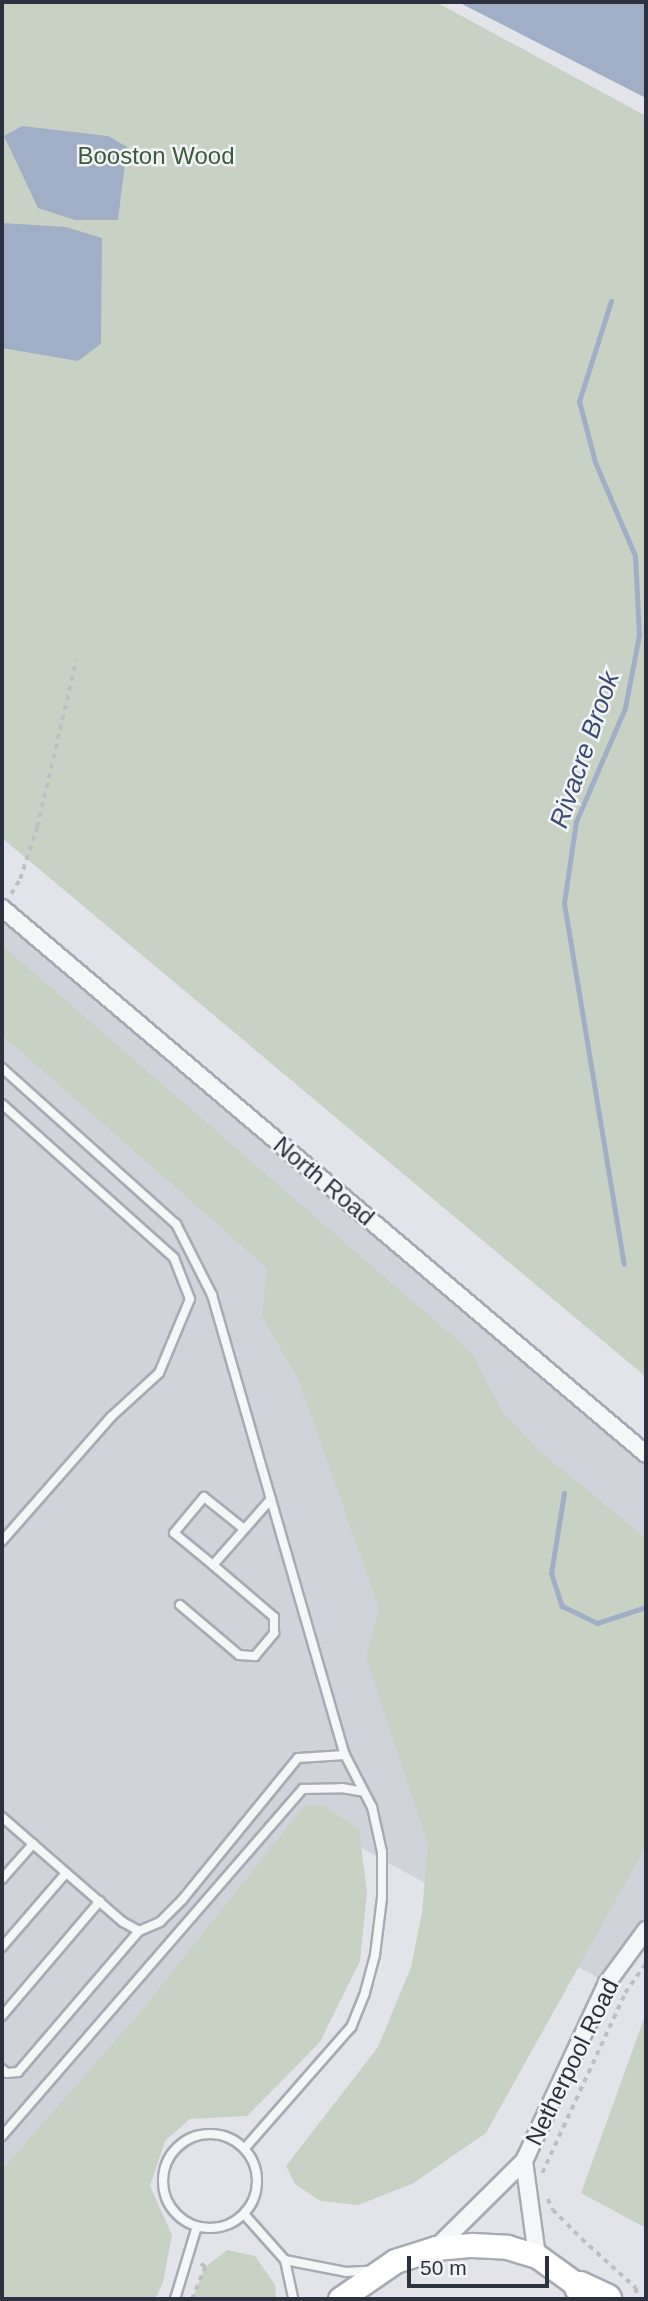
<!DOCTYPE html>
<html>
<head>
<meta charset="utf-8">
<style>
	body { margin:0 }
	#map { position:relative; width:648px; height:2301px; overflow:hidden; background:#e2e4e9; font-family:Arial,sans-serif }
	div>[style] { position:absolute }
	.built>* { inset:0; background:#d1d3db }
	.green>* { inset:0; background:#c7d2c4 }
	.water>* { inset:0; background:#a1afc6 }
	.stream>* { height:5px; margin:-2.5px; padding:0 2.5px; transform-origin:2.5px; border-radius:2.5px; background:#a1afc6 }
	.path>* { height:3.5px; margin-top:-1.75px; transform-origin:0; background:repeating-linear-gradient(90deg,#bdbfc4 0 5px,transparent 0 10px) }
	.roads { filter:drop-shadow(2px 0 #a8abb3) drop-shadow(-2px 0 #a8abb3) drop-shadow(0 2px #a8abb3) drop-shadow(0 -2px #a8abb3) }
	.service>* { height:8px; margin:-4px; padding:0 4px; transform-origin:4px; border-radius:4px; background:#f5f6f8 }
	.service>.ring { margin:-4px; padding:0; box-sizing:content-box; background:none; border:8px solid #f5f6f8; border-radius:50% }
	.minor>* { height:16px; margin:-8px; padding:0 8px; transform-origin:8px; border-radius:8px; background:#f5f6f8 }
	.secondary>* { height:23px; margin:-11.5px; padding:0 11.5px; transform-origin:11.5px; border-radius:11.5px; background:#fff }
	.motorway>* { height:30px; margin:-15px; padding:0 15px; transform-origin:15px; border-radius:15px; background:#fff }
	span { translate:-50% -50%; white-space:nowrap; text-align:center; line-height:1.15; -webkit-text-stroke:5px #f2f4f7; paint-order:stroke }
	.park-label { font-size:24px; color:#3d5a3b }
	.street-label { font-size:24px; color:#2c3140 }
	.water-label { font-size:26px; color:#3a4d70; font-style:italic }
	.frame { position:absolute; inset:0; border:4px solid #2c3140; pointer-events:none }
	.scale { position:absolute; left:407px; top:2256px; width:142px; height:32px; box-sizing:border-box; border:4px solid #2c3140; border-top:0; padding-left:9px; font-size:21px; line-height:24px; white-space:nowrap; color:#2c3140; -webkit-text-stroke:5px #f2f4f7; paint-order:stroke }
</style>
</head>
<body>
<div id="map">
	<div class="built">
		<div style="clip-path:polygon(2px 908px,646px 1460px,646px 1922px,607px 1983px,307px 1818px,2px 2174px)"></div>
	</div>
	<div class="green">
		<div style="clip-path:polygon(2px 2px,436px 2px,646px 116px,646px 1377px,2px 838px)"></div>
		<div style="clip-path:polygon(2px 945px,471px 1352px,503px 1413px,543px 1454px,646px 1538px,646px 1846px,486px 2133px,412px 2184px,358px 2205px,320px 2201px,295px 2184px,286px 2166px,378px 2047px,411px 1967px,422px 1912px,428px 1844px,366px 1657px,379px 1608px,299px 1381px,262px 1316px,267px 1268px,2px 1035px)"></div>
		<div style="clip-path:polygon(304px 1806px,325px 1806px,359px 1829px,367px 1893px,360px 1961px,320px 2042px,247px 2116px,190px 2119px,165px 2141px,150px 2186px,172px 2235px,163px 2282px,155px 2299px,2px 2299px,2px 2170px,143px 2009px)"></div>
		<div style="clip-path:polygon(646px 2013px,646px 2228px,581px 2193px)"></div>
		<div style="clip-path:polygon(227px 2250px,255px 2256px,275px 2285px,276px 2299px,192px 2299px,205px 2267px)"></div>
	</div>
	<div class="water">
		<div style="clip-path:polygon(458px 2px,646px 2px,646px 98px)"></div>
		<div style="clip-path:polygon(22px 126px,108px 136px,127px 147px,118px 220px,75px 220px,38px 208px,4px 136px)"></div>
		<div style="clip-path:polygon(2px 223px,66px 227px,102px 238px,101px 344px,78px 361px,2px 348px)"></div>
	</div>
	<div class="stream">
		<div style="left:611px;top:301px;width:105px;rotate:107.7deg"></div>
		<div style="left:579px;top:401px;width:63px;rotate:75.3deg"></div>
		<div style="left:595px;top:462px;width:102px;rotate:66.9deg"></div>
		<div style="left:635px;top:556px;width:79px;rotate:87.1deg"></div>
		<div style="left:639px;top:635px;width:74px;rotate:100.9deg"></div>
		<div style="left:625px;top:708px;width:123px;rotate:113.4deg"></div>
		<div style="left:576px;top:821px;width:83px;rotate:98.3deg"></div>
		<div style="left:564px;top:903px;width:366px;rotate:80.6deg"></div>
		<div style="left:564px;top:1493px;width:81px;rotate:99.2deg"></div>
		<div style="left:551px;top:1573px;width:35px;rotate:72deg"></div>
		<div style="left:562px;top:1606px;width:39px;rotate:26deg"></div>
		<div style="left:597px;top:1623px;width:52px;rotate:-18.1deg"></div>
	</div>
	<div class="path">
		<div style="left:11px;top:894px;width:17px;rotate:-59deg"></div>
		<div style="left:20px;top:879px;width:55px;rotate:-71.9deg"></div>
		<div style="left:37px;top:827px;width:171px;rotate:-76.8deg"></div>
		<div style="left:542px;top:2173px;width:198px;rotate:-65.2deg"></div>
		<div style="left:625px;top:1993px;width:37px;rotate:-55deg"></div>
		<div style="left:548px;top:2199px;width:12px;rotate:66deg"></div>
		<div style="left:553px;top:2210px;width:41px;rotate:45deg"></div>
		<div style="left:582px;top:2239px;width:73px;rotate:42.2deg"></div>
		<div style="left:636px;top:2288px;width:11px;rotate:80deg"></div>
		<div style="left:192px;top:2299px;width:35px;rotate:-68deg"></div>
		<div style="left:205px;top:2267px;width:9px;rotate:-144deg"></div>
	</div>
	<div class="roads">
		<div class="service">
			<div style="left:2px;top:1068px;width:234px;rotate:41.9deg"></div>
			<div style="left:176px;top:1224px;width:80px;rotate:63.1deg"></div>
			<div style="left:212px;top:1295px;width:479px;rotate:73.9deg"></div>
			<div style="left:2px;top:1104px;width:231px;rotate:41.8deg"></div>
			<div style="left:174px;top:1258px;width:44px;rotate:68.7deg"></div>
			<div style="left:190px;top:1299px;width:80px;rotate:112.7deg"></div>
			<div style="left:159px;top:1373px;width:65px;rotate:137.5deg"></div>
			<div style="left:111px;top:1417px;width:165px;rotate:131.3deg"></div>
			<div style="left:213px;top:1565px;width:50px;rotate:-140.6deg"></div>
			<div style="left:174px;top:1533px;width:47px;rotate:-50.2deg"></div>
			<div style="left:204px;top:1497px;width:51px;rotate:38.7deg"></div>
			<div style="left:180px;top:1605px;width:77px;rotate:40.3deg"></div>
			<div style="left:239px;top:1655px;width:16px;rotate:4deg"></div>
			<div style="left:255px;top:1656px;width:30px;rotate:-50deg"></div>
			<div style="left:274px;top:1633px;width:16px;rotate:-90deg"></div>
			<div style="left:274px;top:1617px;width:80px;rotate:-139.6deg"></div>
			<div style="left:213px;top:1565px;width:88px;rotate:-48.7deg"></div>
			<div style="left:2px;top:1817px;width:160px;rotate:41deg"></div>
			<div style="left:123px;top:1922px;width:18px;rotate:29deg"></div>
			<div style="left:139px;top:1931px;width:23px;rotate:-23deg"></div>
			<div style="left:160px;top:1922px;width:31px;rotate:-45deg"></div>
			<div style="left:182px;top:1900px;width:183px;rotate:-50.8deg"></div>
			<div style="left:298px;top:1758px;width:47px;rotate:-3.7deg"></div>
			<div style="left:345px;top:1755px;width:59px;rotate:62.6deg"></div>
			<div style="left:372px;top:1807px;width:46px;rotate:77.5deg"></div>
			<div style="left:382px;top:1852px;width:46px;rotate:90deg"></div>
			<div style="left:382px;top:1898px;width:57px;rotate:97deg"></div>
			<div style="left:375px;top:1955px;width:39px;rotate:105deg"></div>
			<div style="left:365px;top:1993px;width:37px;rotate:112deg"></div>
			<div style="left:351px;top:2027px;width:161px;rotate:131.2deg"></div>
			<div style="left:2px;top:1879px;width:47px;rotate:-48.5deg"></div>
			<div style="left:2px;top:1947px;width:98px;rotate:-49.1deg"></div>
			<div style="left:2px;top:2016px;width:151px;rotate:-49.6deg"></div>
			<div style="left:2px;top:2069px;width:6px;rotate:39deg"></div>
			<div style="left:7px;top:2073px;width:11px;rotate:-5deg"></div>
			<div style="left:18px;top:2072px;width:186px;rotate:-49.4deg"></div>
			<div class="ring" style="left:163px;top:2134px;width:86px;height:86px"></div>
			<div style="left:2px;top:2136px;width:459px;rotate:-49.1deg"></div>
			<div style="left:303px;top:1789px;width:39px;rotate:-1deg"></div>
			<div style="left:342px;top:1788px;width:22px;rotate:10deg"></div>
			<div style="left:244px;top:2214px;width:62px;rotate:48.3deg"></div>
			<div style="left:285px;top:2260px;width:40px;rotate:78deg"></div>
			<div style="left:285px;top:2260px;width:62px;rotate:11.1deg"></div>
			<div style="left:346px;top:2272px;width:22px;rotate:-3deg"></div>
			<div style="left:175px;top:2299px;width:76px;rotate:-73.2deg"></div>
		</div>
		<div class="minor">
			<div style="left:2px;top:908px;width:844px;rotate:40.29deg"></div>
			<div style="left:524px;top:2161px;width:96px;rotate:82.2deg"></div>
			<div style="left:436px;top:2248px;width:124px;rotate:-44.7deg"></div>
			<div style="left:524px;top:2161px;width:196px;rotate:-65deg"></div>
			<div style="left:607px;top:1983px;width:66px;rotate:-53.7deg"></div>
		</div>
		<div class="secondary">
			<div style="left:340px;top:2299px;width:67px;rotate:-34.6deg"></div>
			<div style="left:395px;top:2261px;width:43px;rotate:-17.6deg"></div>
			<div style="left:436px;top:2248px;width:36px;rotate:-5deg"></div>
			<div style="left:472px;top:2245px;width:35px;rotate:3deg"></div>
			<div style="left:507px;top:2247px;width:31px;rotate:17deg"></div>
			<div style="left:537px;top:2256px;width:53px;rotate:35.8deg"></div>
			<div style="left:580px;top:2287px;width:13px;rotate:63deg"></div>
		</div>
		<div class="motorway">
			<div style="left:580px;top:2287px;width:29px;rotate:25deg"></div>
		</div>
	</div>
	<div class="park-label">
		<span style="left:156px;top:156px">Booston Wood</span>
	</div>
	<div class="street-label">
		<span style="left:324px;top:1181px;rotate:40deg">North Road</span>
		<span style="left:572px;top:2062px;rotate:-64deg">Netherpool Road</span>
	</div>
	<div class="water-label">
		<span style="left:585px;top:750px;rotate:-71deg">Rivacre Brook</span>
	</div>
	<div class="frame"></div>
	<div class="scale">50 m</div>
</div>
</body>
</html>
